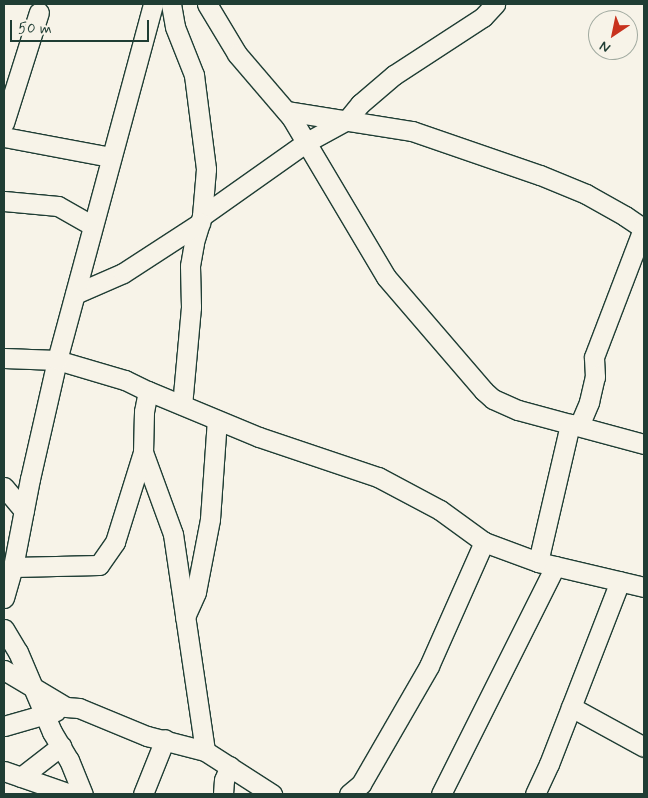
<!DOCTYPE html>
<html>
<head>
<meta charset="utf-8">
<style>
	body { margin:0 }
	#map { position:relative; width:648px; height:798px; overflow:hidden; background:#f7f3e8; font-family:Mynerve,sans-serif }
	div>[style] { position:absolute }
	.roads { filter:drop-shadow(1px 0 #1f3d34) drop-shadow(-1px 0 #1f3d34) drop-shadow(0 1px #1f3d34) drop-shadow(0 -1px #1f3d34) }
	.street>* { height:19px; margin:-9.5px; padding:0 9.5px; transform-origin:9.5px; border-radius:9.5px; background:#f7f3e8 }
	span { translate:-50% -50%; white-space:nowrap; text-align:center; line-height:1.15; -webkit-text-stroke:5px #f7f3e8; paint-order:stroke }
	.frame { position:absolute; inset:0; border:5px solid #1f3d34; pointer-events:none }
	.north { position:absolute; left:588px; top:10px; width:50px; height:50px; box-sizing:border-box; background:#f7f3e8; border:1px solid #a1aaa0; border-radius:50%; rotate:214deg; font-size:14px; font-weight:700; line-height:20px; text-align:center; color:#1f3d34 }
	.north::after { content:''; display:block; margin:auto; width:18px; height:22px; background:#c8321e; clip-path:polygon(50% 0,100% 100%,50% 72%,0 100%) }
	.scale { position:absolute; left:10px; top:20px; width:139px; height:22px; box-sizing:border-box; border:2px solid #1f3d34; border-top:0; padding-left:6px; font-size:15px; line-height:18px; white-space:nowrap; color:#1f3d34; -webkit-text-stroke:4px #f7f3e8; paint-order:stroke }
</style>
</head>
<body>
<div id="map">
	<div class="roads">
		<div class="street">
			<div style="left:171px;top:4px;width:23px;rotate:80deg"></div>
			<div style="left:175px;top:27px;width:52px;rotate:68.4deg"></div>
			<div style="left:194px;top:75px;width:95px;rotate:82.7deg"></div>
			<div style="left:206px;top:169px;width:47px;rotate:94.9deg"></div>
			<div style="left:202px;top:216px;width:28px;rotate:107deg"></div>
			<div style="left:194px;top:243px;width:23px;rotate:100deg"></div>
			<div style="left:190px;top:266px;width:41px;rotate:88.6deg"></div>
			<div style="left:191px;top:307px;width:98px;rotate:95.2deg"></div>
			<div style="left:207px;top:4px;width:58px;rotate:59deg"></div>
			<div style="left:237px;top:54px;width:83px;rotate:49.4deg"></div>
			<div style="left:291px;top:117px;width:186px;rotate:59.3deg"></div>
			<div style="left:386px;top:277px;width:150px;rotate:49.3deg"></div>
			<div style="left:484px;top:391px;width:12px;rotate:42deg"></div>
			<div style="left:493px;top:399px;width:27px;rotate:24deg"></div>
			<div style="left:518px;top:410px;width:131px;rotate:15.1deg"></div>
			<div style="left:286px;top:111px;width:128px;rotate:9deg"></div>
			<div style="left:412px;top:131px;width:135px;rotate:19deg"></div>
			<div style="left:540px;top:175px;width:50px;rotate:22.4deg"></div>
			<div style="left:586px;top:194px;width:45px;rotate:29.4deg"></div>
			<div style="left:625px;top:216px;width:23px;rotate:34deg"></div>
			<div style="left:4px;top:123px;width:116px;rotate:-72.5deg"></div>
			<div style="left:4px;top:137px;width:109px;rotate:10.6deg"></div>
			<div style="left:4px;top:201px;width:54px;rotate:5.3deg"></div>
			<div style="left:58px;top:206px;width:40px;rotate:29.7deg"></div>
			<div style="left:202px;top:216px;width:126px;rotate:-35.3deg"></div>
			<div style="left:305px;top:143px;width:48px;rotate:-28.7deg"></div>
			<div style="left:347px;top:120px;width:21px;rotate:-51deg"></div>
			<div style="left:360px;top:104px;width:45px;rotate:-40.5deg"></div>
			<div style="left:394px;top:75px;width:106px;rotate:-33.1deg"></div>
			<div style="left:483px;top:17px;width:18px;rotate:-47deg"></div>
			<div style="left:75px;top:294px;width:52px;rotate:-23.6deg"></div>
			<div style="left:123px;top:273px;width:92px;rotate:-33deg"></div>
			<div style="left:4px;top:358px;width:53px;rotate:2.2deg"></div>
			<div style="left:57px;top:360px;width:71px;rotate:16.4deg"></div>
			<div style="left:125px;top:380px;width:25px;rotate:26deg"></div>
			<div style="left:148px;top:391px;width:21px;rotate:101deg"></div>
			<div style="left:144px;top:412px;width:40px;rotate:91.4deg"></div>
			<div style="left:143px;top:452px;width:87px;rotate:69.9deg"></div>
			<div style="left:173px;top:534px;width:219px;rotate:81.6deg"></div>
			<div style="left:148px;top:391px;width:120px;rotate:22.5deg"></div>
			<div style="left:259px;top:437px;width:126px;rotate:18.6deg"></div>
			<div style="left:378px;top:477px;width:70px;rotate:28deg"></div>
			<div style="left:440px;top:510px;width:54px;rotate:36deg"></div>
			<div style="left:484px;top:542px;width:58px;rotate:20.3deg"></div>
			<div style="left:538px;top:562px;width:109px;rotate:13.3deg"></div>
			<div style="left:579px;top:426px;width:26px;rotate:-67deg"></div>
			<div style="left:589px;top:402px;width:26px;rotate:-77deg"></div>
			<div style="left:595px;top:377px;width:20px;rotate:-93deg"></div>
			<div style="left:594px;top:357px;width:140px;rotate:-69.1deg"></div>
			<div style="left:4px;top:487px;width:31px;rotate:50deg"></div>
			<div style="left:538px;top:562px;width:142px;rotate:-76.9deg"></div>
			<div style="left:13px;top:567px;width:86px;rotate:-1.3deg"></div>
			<div style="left:99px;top:565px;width:28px;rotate:-55deg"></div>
			<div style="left:115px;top:542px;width:94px;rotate:-72.7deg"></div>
			<div style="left:4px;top:598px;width:32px;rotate:-74deg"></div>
			<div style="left:13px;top:567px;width:90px;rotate:-79.1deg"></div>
			<div style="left:30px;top:479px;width:122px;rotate:-77.2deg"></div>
			<div style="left:57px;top:360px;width:369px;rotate:-74.9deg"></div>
			<div style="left:185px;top:617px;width:27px;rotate:-66deg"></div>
			<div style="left:196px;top:592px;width:74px;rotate:-79.1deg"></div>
			<div style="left:210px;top:519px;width:99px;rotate:-86deg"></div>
			<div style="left:4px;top:629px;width:27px;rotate:59deg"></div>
			<div style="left:18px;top:652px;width:87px;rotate:67deg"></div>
			<div style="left:52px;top:732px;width:33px;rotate:59deg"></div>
			<div style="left:69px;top:760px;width:37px;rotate:68deg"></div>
			<div style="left:4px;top:670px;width:72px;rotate:30.8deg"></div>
			<div style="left:66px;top:707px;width:13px;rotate:4deg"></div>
			<div style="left:79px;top:708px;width:74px;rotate:22.4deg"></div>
			<div style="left:147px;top:736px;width:60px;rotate:14.5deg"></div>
			<div style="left:205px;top:751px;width:80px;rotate:32.7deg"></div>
			<div style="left:571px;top:707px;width:83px;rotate:28.7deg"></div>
			<div style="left:4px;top:726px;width:54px;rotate:-16.1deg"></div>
			<div style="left:4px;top:771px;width:70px;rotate:19.2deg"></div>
			<div style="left:21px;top:777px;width:51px;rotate:-37.8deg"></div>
			<div style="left:143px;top:794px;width:59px;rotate:-68.2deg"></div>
			<div style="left:223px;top:794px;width:14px;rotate:-86deg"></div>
			<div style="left:224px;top:780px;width:15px;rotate:-67deg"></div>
			<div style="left:349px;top:794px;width:16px;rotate:-40deg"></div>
			<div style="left:361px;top:784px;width:136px;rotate:-60deg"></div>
			<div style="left:429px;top:666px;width:136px;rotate:-66.1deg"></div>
			<div style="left:441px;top:794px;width:255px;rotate:-63.4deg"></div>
			<div style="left:535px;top:794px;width:33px;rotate:-65deg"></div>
			<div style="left:549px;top:764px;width:196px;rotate:-68.8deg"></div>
		</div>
	</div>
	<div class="frame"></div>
	<div class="north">N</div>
	<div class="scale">50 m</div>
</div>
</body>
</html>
